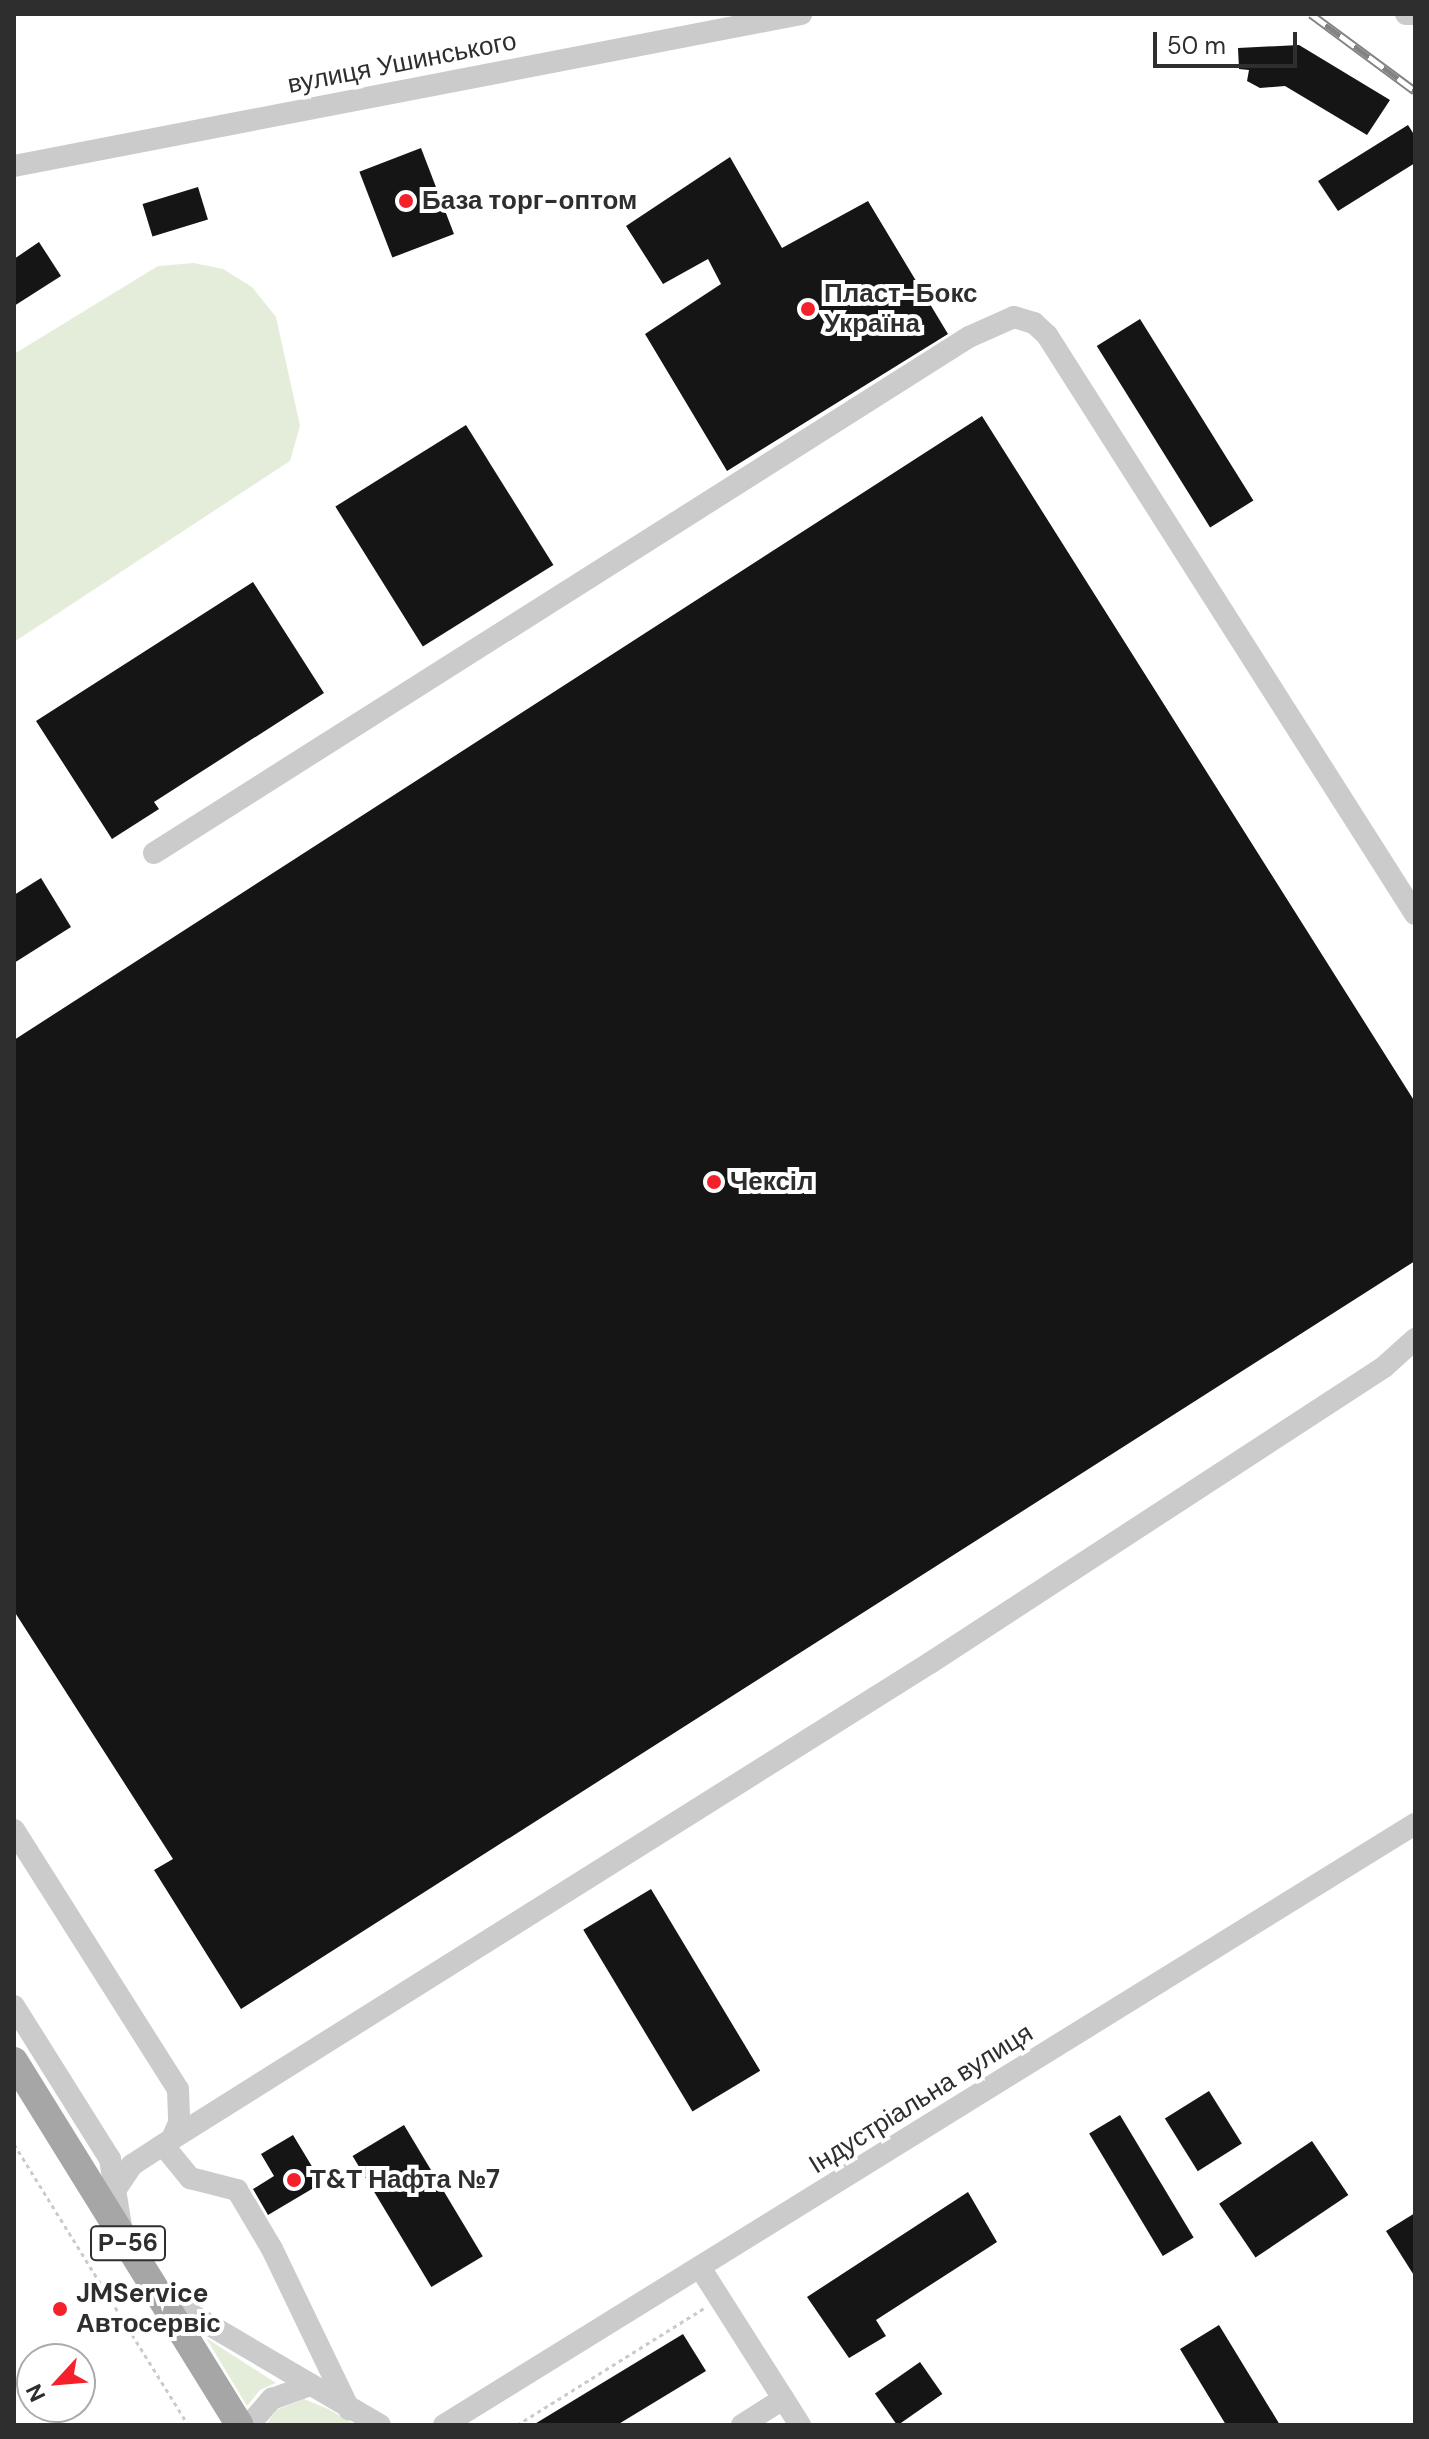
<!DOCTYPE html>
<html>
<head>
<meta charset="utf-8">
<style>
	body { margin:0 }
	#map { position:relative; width:1429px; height:2439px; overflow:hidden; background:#fff; font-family:"DM Sans",sans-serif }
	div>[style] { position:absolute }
	.green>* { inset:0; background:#e4edda }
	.building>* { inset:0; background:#151515; transform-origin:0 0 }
	.path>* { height:3px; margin-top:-1.5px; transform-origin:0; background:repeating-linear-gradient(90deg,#cbcbcb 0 4px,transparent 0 8px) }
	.minor>* { height:22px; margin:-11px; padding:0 11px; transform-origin:11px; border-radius:11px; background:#cbcbcb }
	.major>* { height:28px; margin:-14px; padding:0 14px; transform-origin:14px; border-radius:14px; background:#a6a6a6 }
	.rail>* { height:9px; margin-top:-4.5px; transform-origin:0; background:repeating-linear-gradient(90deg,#fff 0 18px,#838383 0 36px); box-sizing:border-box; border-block:2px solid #838383 }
	.dots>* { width:22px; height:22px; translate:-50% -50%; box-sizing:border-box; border:4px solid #fff; border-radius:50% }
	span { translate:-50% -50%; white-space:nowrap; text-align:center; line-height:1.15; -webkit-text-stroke:8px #fff; paint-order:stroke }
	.shield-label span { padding:2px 6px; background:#fff; border:2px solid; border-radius:6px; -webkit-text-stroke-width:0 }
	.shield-label { font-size:24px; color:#2e2e2e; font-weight:700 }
	.street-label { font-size:26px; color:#2e2e2e }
	.poi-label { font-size:26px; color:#2e2e2e; font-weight:700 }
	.left { translate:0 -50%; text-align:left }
	.frame { position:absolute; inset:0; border:16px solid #2e2e2e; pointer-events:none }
	.north { position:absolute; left:16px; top:2343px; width:80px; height:80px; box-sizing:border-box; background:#fff; border:2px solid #ababab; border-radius:50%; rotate:244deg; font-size:22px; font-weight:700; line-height:32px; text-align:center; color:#2e2e2e }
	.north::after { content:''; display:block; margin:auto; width:28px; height:36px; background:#f4212a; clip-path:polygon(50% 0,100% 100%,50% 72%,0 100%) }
	.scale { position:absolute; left:1153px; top:32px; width:144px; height:36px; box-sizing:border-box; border:4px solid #2e2e2e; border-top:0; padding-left:10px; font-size:24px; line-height:28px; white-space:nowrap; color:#2e2e2e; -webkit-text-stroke:6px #fff; paint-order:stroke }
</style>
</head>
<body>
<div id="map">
	<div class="green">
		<div style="clip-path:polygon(194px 263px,223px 269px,252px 287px,276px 317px,300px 426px,290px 461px,14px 642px,14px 354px,158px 266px)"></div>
		<div style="clip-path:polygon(206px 2338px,276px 2383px,260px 2390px,247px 2406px)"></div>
		<div style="clip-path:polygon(304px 2399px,328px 2409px,356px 2425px,266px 2425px,276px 2410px)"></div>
	</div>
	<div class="building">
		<div style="clip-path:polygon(1299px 45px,1390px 100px,1367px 135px,1285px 86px,1260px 88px,1247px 81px,1249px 70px,1239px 69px,1238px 48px)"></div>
		<div style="clip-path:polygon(1408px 125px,1415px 136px,1415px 163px,1338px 211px,1318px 181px)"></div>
		<div style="left:421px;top:148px;width:92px;height:66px;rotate:69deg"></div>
		<div style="clip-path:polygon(730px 157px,782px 248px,868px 201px,948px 334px,727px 471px,645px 334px,721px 284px,708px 259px,663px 284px,626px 226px)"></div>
		<div style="left:198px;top:187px;width:34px;height:58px;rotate:73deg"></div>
		<div style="clip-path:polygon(39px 242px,61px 276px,14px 306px,14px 259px)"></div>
		<div style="left:1140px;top:319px;width:214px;height:51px;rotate:58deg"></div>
		<div style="clip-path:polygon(982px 416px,1415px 1102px,1415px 1261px,241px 2009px,154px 1870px,173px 1859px,14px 1611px,14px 1040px)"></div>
		<div style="left:466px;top:425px;width:165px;height:154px;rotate:58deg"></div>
		<div style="clip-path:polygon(253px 582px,324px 693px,154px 802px,159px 809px,112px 839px,36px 721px)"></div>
		<div style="clip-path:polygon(41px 878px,71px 927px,14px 963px,14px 895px)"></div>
		<div style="left:651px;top:1889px;width:212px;height:79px;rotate:59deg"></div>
		<div style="left:1209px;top:2091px;width:62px;height:52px;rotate:58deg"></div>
		<div style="left:1120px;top:2115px;width:143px;height:36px;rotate:59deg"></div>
		<div style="left:404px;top:2125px;width:153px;height:60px;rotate:59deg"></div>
		<div style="clip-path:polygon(293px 2135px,322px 2183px,268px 2215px,253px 2189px,274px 2176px,261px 2154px)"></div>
		<div style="left:1312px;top:2141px;width:65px;height:112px;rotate:56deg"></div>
		<div style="clip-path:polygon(968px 2192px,997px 2242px,876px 2320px,886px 2336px,849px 2358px,807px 2297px)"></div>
		<div style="clip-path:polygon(1415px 2213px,1415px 2277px,1386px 2231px)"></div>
		<div style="clip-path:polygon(1219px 2325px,1280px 2425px,1226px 2425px,1180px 2349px)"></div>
		<div style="clip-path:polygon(683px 2334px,706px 2371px,617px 2425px,533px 2425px)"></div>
		<div style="left:920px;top:2362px;width:39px;height:55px;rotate:55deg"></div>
	</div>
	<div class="path">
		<div style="left:14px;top:2144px;width:331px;rotate:58.2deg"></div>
		<div style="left:517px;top:2425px;width:221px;rotate:-32deg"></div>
	</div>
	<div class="minor">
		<div style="left:1406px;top:14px;width:9px"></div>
		<div style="left:14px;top:166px;width:802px;rotate:-10.93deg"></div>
		<div style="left:154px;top:853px;width:965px;rotate:-32.34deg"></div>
		<div style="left:969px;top:337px;width:49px;rotate:-24deg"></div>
		<div style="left:1014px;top:317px;width:21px;rotate:17deg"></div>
		<div style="left:1034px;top:323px;width:18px;rotate:43deg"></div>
		<div style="left:1047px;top:335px;width:686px;rotate:57.56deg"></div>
		<div style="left:14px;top:1830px;width:307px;rotate:57.7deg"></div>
		<div style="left:178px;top:2089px;width:34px;rotate:88deg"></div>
		<div style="left:179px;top:2123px;width:17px;rotate:114deg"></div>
		<div style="left:172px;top:2139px;width:48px;rotate:147deg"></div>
		<div style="left:132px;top:2165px;width:25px;rotate:124deg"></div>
		<div style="left:14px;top:2006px;width:181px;rotate:57.9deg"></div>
		<div style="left:110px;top:2159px;width:74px;rotate:80.7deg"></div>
		<div style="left:172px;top:2139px;width:895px;rotate:-32.13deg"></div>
		<div style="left:930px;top:1663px;width:542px;rotate:-33.1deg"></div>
		<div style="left:1384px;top:1367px;width:42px;rotate:-42.1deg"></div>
		<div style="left:163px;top:2145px;width:43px;rotate:50.7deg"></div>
		<div style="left:190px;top:2178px;width:49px;rotate:14.3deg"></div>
		<div style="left:237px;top:2190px;width:69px;rotate:59.3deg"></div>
		<div style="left:272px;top:2249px;width:178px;rotate:64.3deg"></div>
		<div style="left:701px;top:2269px;width:185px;rotate:57.6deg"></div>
		<div style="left:160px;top:2296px;width:255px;rotate:30.4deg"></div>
		<div style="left:249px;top:2425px;width:35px;rotate:-49deg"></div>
		<div style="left:272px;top:2399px;width:38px;rotate:-20deg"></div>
		<div style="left:444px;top:2425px;width:1142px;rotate:-31.76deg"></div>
		<div style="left:742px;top:2425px;width:49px;rotate:-32.4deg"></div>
	</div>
	<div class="major">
		<div style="left:14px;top:2061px;width:428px;rotate:58.2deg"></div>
	</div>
	<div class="rail">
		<div style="left:1311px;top:14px;width:129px;rotate:36.5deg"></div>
	</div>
	<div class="dots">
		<div style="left:406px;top:201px;background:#f4212a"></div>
		<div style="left:808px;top:309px;background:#f4212a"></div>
		<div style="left:714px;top:1182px;background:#f4212a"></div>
		<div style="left:294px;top:2180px;background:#f4212a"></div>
		<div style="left:60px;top:2309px;background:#f4212a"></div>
	</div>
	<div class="shield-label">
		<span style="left:128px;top:2243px">Р-56</span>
	</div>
	<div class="street-label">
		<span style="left:402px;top:63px;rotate:-11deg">вулиця Ушинського</span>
		<span style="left:921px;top:2099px;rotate:-32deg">Індустріальна вулиця</span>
	</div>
	<div class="poi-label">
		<span class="left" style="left:422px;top:201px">База торг-оптом</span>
		<span class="left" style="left:824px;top:309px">Пласт-Бокс<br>Україна</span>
		<span class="left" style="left:730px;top:1182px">Чексіл</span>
		<span class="left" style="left:310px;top:2180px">Т&amp;Т Нафта №7</span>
		<span class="left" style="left:76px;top:2309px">JMService<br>Автосервіс</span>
	</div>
	<div class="frame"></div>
	<div class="north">N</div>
	<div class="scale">50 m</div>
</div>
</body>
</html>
